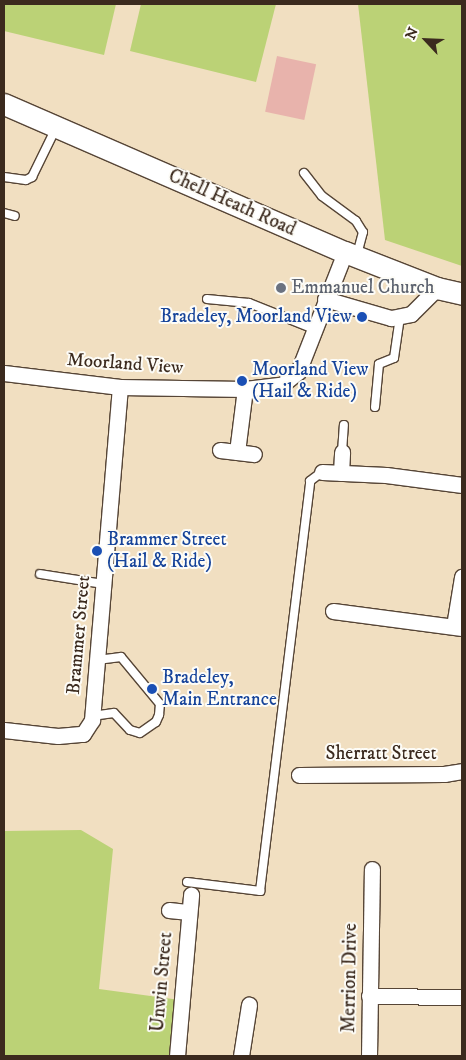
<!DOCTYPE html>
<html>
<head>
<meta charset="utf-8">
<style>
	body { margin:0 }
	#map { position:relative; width:466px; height:1060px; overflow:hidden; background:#f1dfc1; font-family:"IM FELL DW Pica",serif }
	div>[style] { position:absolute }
	.green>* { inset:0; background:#bbd276 }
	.building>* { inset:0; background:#e8b3ac; transform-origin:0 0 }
	.roads { filter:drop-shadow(1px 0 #564536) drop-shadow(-1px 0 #564536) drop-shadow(0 1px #564536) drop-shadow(0 -1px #564536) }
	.lane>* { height:8px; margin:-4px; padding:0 4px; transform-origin:4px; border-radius:4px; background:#fff }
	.street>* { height:15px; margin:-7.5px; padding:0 7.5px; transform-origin:7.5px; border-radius:7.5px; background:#fff }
	.secondary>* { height:21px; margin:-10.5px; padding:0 10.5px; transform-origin:10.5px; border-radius:10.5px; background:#fff }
	.dots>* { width:14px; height:14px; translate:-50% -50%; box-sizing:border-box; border:2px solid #fdfcf7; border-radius:50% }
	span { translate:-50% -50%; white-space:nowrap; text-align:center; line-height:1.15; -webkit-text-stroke:4px #fdfcf7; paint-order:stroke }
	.street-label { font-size:19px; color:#3b2a1e }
	.worship-label { font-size:19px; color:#5b616d }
	.left { translate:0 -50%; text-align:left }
	.transit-label { font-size:19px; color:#164399 }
	.right { translate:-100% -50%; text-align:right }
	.frame { position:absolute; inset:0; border:5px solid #3b2a1e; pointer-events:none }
	.north { position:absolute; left:401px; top:15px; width:50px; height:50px; -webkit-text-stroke:4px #fdfcf7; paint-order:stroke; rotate:295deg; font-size:14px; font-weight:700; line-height:20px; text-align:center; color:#3b2a1e }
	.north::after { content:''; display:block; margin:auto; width:18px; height:22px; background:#3b2a1e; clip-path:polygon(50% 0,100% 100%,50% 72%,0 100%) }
</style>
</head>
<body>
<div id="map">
	<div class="green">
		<div style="clip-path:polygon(4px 4px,116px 4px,104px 55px,4px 31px)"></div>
		<div style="clip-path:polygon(141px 4px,276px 4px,256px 82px,130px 51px)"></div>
		<div style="clip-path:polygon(358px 4px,462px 4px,462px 266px,385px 240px)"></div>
		<div style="clip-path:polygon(81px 830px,113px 849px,99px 989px,180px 1000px,178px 1056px,4px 1056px,4px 831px)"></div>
	</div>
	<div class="building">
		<div style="left:277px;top:56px;width:40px;height:57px;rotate:12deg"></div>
	</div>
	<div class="roads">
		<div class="lane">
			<div style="left:304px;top:173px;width:29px;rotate:52deg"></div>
			<div style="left:322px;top:196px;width:42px;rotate:36.3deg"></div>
			<div style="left:356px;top:221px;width:13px;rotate:58deg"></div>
			<div style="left:363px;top:232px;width:24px;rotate:105deg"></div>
			<div style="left:4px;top:177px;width:22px;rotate:8deg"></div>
			<div style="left:26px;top:180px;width:7px;rotate:-27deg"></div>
			<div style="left:32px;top:177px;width:55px;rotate:-63.9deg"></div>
			<div style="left:4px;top:213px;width:11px;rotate:15deg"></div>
			<div style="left:207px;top:299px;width:42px;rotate:5.4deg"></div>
			<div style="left:249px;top:303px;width:70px;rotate:21.8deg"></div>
			<div style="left:375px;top:407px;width:43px;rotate:-84.7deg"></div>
			<div style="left:379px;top:364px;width:16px;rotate:-22deg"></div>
			<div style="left:394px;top:358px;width:41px;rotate:-81.7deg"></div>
			<div style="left:342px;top:452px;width:27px;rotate:-86deg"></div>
			<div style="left:40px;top:574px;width:65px;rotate:8.9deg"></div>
			<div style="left:92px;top:716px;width:22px;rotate:-8deg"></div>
			<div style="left:114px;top:713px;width:23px;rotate:47deg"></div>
			<div style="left:130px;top:730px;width:10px;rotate:17deg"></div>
			<div style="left:140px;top:733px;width:19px;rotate:-35deg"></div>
			<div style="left:156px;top:722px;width:8px;rotate:-67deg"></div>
			<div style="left:159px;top:715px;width:11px;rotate:-85deg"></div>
			<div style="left:160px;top:704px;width:61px;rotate:-129.7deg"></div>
			<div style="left:121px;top:657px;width:24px;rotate:173deg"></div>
			<div style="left:187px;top:882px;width:74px;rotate:7deg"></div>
			<div style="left:260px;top:891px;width:413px;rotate:-83deg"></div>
			<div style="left:310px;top:481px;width:15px;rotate:-37deg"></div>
		</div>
		<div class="street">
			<div style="left:325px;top:299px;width:69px;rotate:16.1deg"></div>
			<div style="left:391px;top:318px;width:20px;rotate:-11deg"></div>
			<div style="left:411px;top:314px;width:37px;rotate:-45deg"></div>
			<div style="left:4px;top:373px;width:117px;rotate:6.9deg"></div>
			<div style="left:120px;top:387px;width:125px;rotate:0.9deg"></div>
			<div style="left:245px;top:389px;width:38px;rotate:-7deg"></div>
			<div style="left:283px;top:384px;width:19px;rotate:-39deg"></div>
			<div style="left:298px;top:372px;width:129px;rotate:-68.6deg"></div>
			<div style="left:220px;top:450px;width:34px;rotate:7deg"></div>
			<div style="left:237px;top:452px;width:64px;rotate:-82.8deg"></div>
			<div style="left:322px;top:472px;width:64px;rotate:2.7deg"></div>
			<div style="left:386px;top:475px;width:77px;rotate:7.5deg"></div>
			<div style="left:341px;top:473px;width:21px;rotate:-87deg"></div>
			<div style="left:333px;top:611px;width:130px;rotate:7.5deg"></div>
			<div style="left:454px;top:626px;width:50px;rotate:-80.7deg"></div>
			<div style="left:4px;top:730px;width:54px;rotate:6.3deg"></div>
			<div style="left:58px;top:736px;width:25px;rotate:-5deg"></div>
			<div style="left:83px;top:734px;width:17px;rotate:-57deg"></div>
			<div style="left:92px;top:720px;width:334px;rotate:-85.2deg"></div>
			<div style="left:299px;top:775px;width:145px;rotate:-0.4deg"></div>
			<div style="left:444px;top:774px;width:18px;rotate:-9deg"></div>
			<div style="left:169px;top:910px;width:20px;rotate:6deg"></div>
			<div style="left:369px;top:996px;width:93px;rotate:0.6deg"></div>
			<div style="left:177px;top:1056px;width:162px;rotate:-85deg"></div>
			<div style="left:241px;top:1056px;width:52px;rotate:-81.1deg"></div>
			<div style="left:369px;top:1056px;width:187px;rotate:-89.1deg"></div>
		</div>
		<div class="secondary">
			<div style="left:4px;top:104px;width:372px;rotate:23.5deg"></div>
			<div style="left:345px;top:252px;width:99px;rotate:21.4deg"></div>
			<div style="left:437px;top:288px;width:26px;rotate:13deg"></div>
		</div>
	</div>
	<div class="dots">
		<div style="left:281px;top:288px;background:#6b7280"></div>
		<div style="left:362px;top:317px;background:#1a4fb4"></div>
		<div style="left:242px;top:381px;background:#1a4fb4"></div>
		<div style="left:97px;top:551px;background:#1a4fb4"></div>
		<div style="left:152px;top:689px;background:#1a4fb4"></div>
	</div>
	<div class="street-label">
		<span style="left:232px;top:203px;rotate:24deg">Chell Heath Road</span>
		<span style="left:125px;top:364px;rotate:4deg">Moorland View</span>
		<span style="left:79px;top:635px;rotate:-85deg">Brammer Street</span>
		<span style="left:381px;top:754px">Sherratt Street</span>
		<span style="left:350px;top:978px;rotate:-89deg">Merrion Drive</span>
		<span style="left:162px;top:982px;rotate:-85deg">Unwin Street</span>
	</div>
	<div class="worship-label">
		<span class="left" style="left:291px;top:288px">Emmanuel Church</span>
	</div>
	<div class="transit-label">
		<span class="right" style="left:352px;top:317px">Bradeley, Moorland View</span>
		<span class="left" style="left:252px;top:381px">Moorland View<br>(Hail &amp; Ride)</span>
		<span class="left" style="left:107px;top:551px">Brammer Street<br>(Hail &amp; Ride)</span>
		<span class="left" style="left:162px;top:689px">Bradeley,<br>Main Entrance</span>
	</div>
	<div class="frame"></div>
	<div class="north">N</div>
</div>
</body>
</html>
